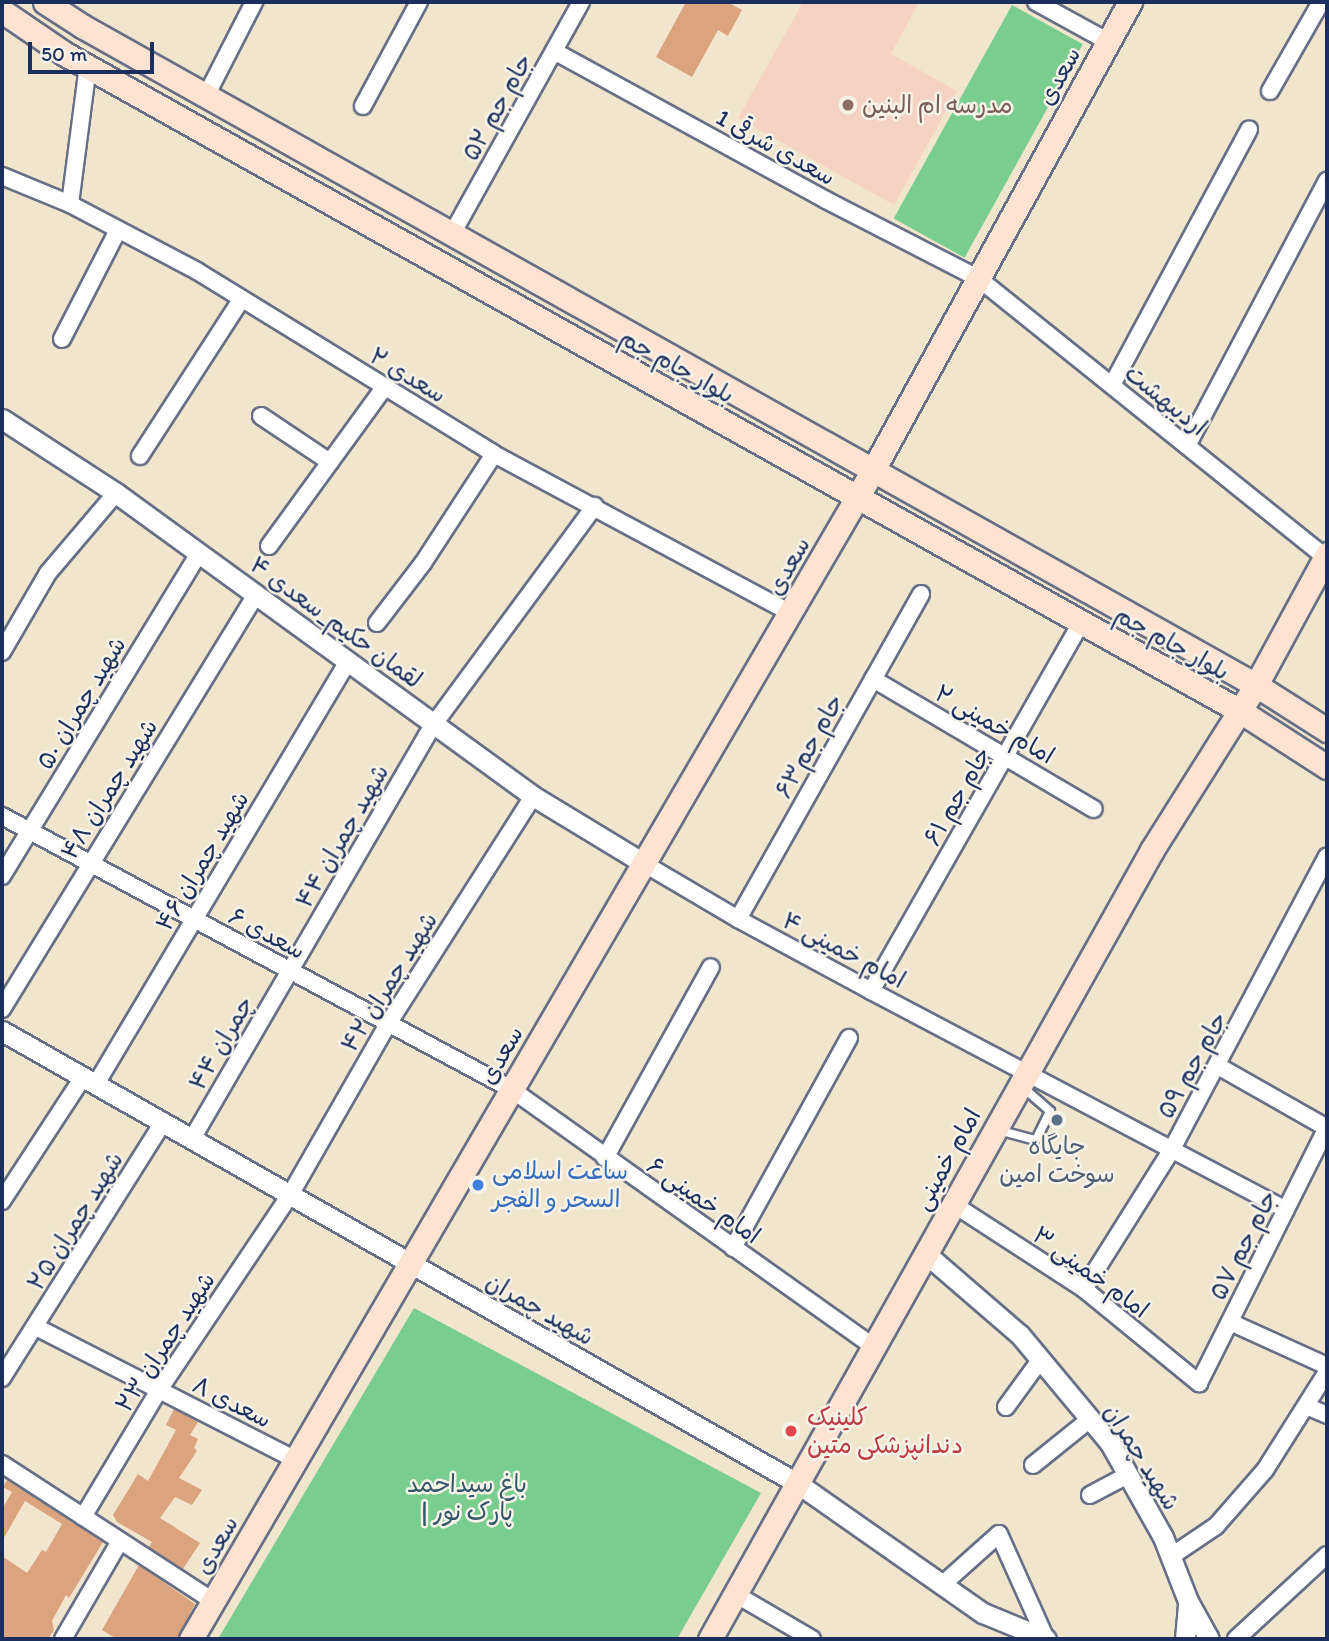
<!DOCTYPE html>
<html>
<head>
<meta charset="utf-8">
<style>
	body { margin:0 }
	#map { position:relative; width:1329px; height:1641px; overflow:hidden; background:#f2e5cd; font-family:Itim,"Playpen Sans Arabic",sans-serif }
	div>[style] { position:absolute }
	.built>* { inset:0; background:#f6d2c4 }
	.green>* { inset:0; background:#79cd8f; transform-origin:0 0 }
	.building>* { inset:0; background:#dba37e }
	.roads { filter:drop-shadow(2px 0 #666f85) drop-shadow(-2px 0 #666f85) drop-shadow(0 2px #666f85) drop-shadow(0 -2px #666f85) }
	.service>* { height:8px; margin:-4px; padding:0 4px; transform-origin:4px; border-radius:4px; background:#fff }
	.minor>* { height:16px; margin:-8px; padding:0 8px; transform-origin:8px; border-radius:8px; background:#fff }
	.tertiary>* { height:19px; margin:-9.5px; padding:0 9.5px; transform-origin:9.5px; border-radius:9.5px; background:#fff }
	.secondary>* { height:23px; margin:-11.5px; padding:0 11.5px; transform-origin:11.5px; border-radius:11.5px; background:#fee3d2 }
	.dots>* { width:19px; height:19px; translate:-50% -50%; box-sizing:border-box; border:4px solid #f7f3e8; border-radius:50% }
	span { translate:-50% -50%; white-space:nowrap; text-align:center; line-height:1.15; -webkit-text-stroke:5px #f7f3e8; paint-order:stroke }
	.street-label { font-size:24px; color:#1b2f5e }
	.education-label { font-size:24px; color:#785e54 }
	.left { translate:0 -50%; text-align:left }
	.service-label { font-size:24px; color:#4e5e75 }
	.shop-label { font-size:24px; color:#366cbe }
	.health-label { font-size:24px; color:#be3a42 }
	.park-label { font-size:24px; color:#32566a }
	.frame { position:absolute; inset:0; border:4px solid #1b2f5e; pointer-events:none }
	.scale { position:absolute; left:28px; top:42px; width:126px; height:32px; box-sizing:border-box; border:4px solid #1b2f5e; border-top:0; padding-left:9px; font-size:21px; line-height:24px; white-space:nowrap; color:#1b2f5e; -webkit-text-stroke:5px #f7f3e8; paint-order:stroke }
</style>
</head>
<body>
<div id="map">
	<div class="built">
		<div style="clip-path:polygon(803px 2px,919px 2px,891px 54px,957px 91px,894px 205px,738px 118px)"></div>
	</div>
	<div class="green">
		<div style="left:1012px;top:5px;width:81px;height:244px;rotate:29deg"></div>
		<div style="clip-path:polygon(414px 1308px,761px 1493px,677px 1639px,218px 1639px)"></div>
	</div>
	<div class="building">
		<div style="clip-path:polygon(686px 2px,727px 2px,742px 10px,728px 36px,718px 30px,692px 77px,656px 57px)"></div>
		<div style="clip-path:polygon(174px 1409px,198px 1422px,190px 1435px,198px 1439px,194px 1448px,197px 1451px,179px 1478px,202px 1490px,192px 1505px,175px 1497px,160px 1518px,200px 1543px,183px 1569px,149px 1547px,152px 1542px,117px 1522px,113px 1515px,138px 1474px,148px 1481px,176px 1430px,166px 1425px)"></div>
		<div style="clip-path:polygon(7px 1480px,103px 1542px,69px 1598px,66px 1595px,52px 1621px,54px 1630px,48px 1639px,2px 1639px,2px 1556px,27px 1573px,42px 1550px,46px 1552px,62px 1524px,25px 1501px,2px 1541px,2px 1509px,12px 1492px,3px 1487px)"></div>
		<div style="clip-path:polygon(139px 1565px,195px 1604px,177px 1639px,117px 1639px,102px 1630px)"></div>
	</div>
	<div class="roads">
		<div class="service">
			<div style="left:998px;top:1130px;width:39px;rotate:15deg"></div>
			<div style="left:1036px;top:1140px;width:32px;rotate:-64deg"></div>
			<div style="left:1050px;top:1111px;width:38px;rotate:-139deg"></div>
		</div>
		<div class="minor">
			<div style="left:1036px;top:2px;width:81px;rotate:28.8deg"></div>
			<div style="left:554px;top:51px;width:310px;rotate:28.7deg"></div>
			<div style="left:826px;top:200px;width:171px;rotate:27.2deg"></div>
			<div style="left:978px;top:278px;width:445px;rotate:38.8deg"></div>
			<div style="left:1270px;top:91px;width:103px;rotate:-60.2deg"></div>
			<div style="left:206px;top:96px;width:106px;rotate:-62.9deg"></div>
			<div style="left:363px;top:106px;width:118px;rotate:-61.7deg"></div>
			<div style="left:2px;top:176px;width:74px;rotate:22.4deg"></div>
			<div style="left:70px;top:204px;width:144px;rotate:27.8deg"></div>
			<div style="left:197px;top:271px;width:349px;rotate:31.6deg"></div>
			<div style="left:494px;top:454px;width:337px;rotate:28.2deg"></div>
			<div style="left:70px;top:204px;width:139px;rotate:-82.6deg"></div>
			<div style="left:452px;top:234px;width:265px;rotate:-60.9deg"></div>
			<div style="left:62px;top:339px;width:123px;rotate:-62.8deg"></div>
			<div style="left:1112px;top:385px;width:290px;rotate:-61.8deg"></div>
			<div style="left:261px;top:416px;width:83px;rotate:33.7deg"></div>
			<div style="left:1187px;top:446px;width:300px;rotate:-62.2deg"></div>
			<div style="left:140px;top:456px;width:186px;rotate:-57.1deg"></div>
			<div style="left:269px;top:546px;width:195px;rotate:-54deg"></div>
			<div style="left:377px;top:623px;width:76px;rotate:-52.5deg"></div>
			<div style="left:423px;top:563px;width:130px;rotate:-56.9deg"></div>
			<div style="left:2px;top:652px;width:91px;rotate:-59.8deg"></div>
			<div style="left:48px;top:573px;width:105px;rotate:-49.6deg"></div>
			<div style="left:873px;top:679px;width:256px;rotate:30.5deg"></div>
			<div style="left:2px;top:816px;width:578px;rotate:28.21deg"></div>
			<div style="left:511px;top:1089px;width:444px;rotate:35.4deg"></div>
			<div style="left:643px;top:863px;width:110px;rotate:30.5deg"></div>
			<div style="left:738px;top:919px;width:151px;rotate:28.4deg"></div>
			<div style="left:871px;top:991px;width:469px;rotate:27.8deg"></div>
			<div style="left:2px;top:876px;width:378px;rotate:-58.6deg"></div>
			<div style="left:738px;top:919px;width:373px;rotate:-60.6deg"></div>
			<div style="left:871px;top:991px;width:424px;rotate:-60.3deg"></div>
			<div style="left:2px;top:1009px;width:487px;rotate:-58.5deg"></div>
			<div style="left:1218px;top:1066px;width:125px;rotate:29.6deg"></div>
			<div style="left:96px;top:1084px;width:492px;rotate:-59.2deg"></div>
			<div style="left:192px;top:1139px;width:480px;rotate:-59.8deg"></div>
			<div style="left:434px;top:724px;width:271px;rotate:-53.6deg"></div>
			<div style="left:605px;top:1158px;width:218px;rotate:-61deg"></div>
			<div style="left:2px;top:1201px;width:148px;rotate:-56.8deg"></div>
			<div style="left:953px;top:1204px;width:156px;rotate:33deg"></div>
			<div style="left:1084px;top:1289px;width:149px;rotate:39.3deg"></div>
			<div style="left:1199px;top:1383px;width:286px;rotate:-63.4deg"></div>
			<div style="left:733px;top:1248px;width:240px;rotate:-61.1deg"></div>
			<div style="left:1084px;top:1289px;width:165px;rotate:-57.8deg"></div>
			<div style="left:1172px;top:1149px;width:331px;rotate:-62.1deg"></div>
			<div style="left:1230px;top:1322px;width:107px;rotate:24.4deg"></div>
			<div style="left:36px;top:1327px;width:292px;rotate:27.1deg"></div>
			<div style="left:2px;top:1378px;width:302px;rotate:-57.8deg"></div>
			<div style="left:1306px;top:1406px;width:23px;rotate:23deg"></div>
			<div style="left:1006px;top:1407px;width:59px;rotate:-53.9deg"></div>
			<div style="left:2px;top:1464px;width:252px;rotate:33deg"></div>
			<div style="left:1033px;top:1465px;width:73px;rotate:-38.9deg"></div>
			<div style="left:1090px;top:1495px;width:43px;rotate:-27.8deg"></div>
			<div style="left:83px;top:1517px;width:148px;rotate:-59.1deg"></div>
			<div style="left:159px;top:1390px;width:235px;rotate:-56.1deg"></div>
			<div style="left:290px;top:1195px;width:197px;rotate:-60.2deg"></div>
			<div style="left:388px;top:1024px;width:270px;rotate:-57.5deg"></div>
			<div style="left:1170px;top:1557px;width:55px;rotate:-34deg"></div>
			<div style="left:1216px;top:1526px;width:74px;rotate:-48.8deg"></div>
			<div style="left:1265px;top:1470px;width:116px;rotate:-57.7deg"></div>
			<div style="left:943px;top:1584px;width:75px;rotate:-41.8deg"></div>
			<div style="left:999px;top:1534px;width:115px;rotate:65.9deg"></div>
			<div style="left:735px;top:1594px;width:89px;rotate:30.3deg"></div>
			<div style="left:63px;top:1639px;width:113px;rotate:-59.8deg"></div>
			<div style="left:1236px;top:1639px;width:124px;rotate:-42.7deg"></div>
		</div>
		<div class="tertiary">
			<div style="left:2px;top:419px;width:136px;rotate:33deg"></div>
			<div style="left:116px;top:493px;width:515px;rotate:36deg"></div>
			<div style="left:533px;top:796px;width:129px;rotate:31.3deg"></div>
			<div style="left:2px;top:1031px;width:915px;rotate:29.62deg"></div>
			<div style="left:797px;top:1483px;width:227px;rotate:35deg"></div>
			<div style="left:983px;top:1613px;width:68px;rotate:22.4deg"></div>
			<div style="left:925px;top:1253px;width:125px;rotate:40.8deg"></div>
			<div style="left:1020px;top:1335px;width:141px;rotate:50.2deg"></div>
			<div style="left:1110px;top:1443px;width:108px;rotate:60.6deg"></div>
			<div style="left:1163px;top:1537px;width:69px;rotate:68.7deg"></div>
			<div style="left:1188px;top:1601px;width:43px;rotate:61.1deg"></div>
			<div style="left:1185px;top:1639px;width:37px;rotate:-85deg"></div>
		</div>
		<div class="secondary">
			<div style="left:45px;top:2px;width:44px;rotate:33deg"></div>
			<div style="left:82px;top:26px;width:1346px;rotate:29.31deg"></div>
			<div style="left:1256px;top:685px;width:84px;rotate:32.4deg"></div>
			<div style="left:2px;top:11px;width:76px;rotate:34.3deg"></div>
			<div style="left:65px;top:54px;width:1346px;rotate:29.21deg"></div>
			<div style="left:1240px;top:711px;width:103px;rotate:32.8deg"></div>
			<div style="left:191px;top:1639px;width:1353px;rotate:-59.74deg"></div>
			<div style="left:873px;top:470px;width:534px;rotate:-61.23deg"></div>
			<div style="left:710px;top:1639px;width:904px;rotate:-60.74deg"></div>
			<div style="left:1152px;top:850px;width:195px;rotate:-57.8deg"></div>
			<div style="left:1256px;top:685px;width:149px;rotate:-61.5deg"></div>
		</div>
	</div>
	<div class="dots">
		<div style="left:848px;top:105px;background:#8d6e63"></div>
		<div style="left:1057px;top:1120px;background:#5c6f8a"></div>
		<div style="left:478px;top:1185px;background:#3f7fe0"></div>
		<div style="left:791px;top:1431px;background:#e0444e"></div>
	</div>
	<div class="street-label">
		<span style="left:1059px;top:76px;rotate:-61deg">سعدی</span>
		<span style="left:497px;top:107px;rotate:-61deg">جام جم ۵۲</span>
		<span style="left:776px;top:147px;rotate:29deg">سعدی شرقی 1</span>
		<span style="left:677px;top:366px;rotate:29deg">بلوار جام جم</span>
		<span style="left:408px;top:375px;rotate:31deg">سعدی ۲</span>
		<span style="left:1166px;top:400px;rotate:39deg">اردیبهشت</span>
		<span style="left:788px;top:566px;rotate:-60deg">سعدی</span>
		<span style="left:336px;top:622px;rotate:36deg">لقمان حکیم_سعدی ۴</span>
		<span style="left:1172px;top:643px;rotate:29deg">بلوار جام جم</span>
		<span style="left:81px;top:703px;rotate:-59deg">شهید چمران ۵۰</span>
		<span style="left:995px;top:724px;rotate:30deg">امام خمینی ۲</span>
		<span style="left:809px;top:746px;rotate:-61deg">جام جم۶۳</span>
		<span style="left:109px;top:789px;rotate:-58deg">شهید چمران ۴۸</span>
		<span style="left:957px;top:796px;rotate:-60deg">جام جم ۶۱</span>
		<span style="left:342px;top:836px;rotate:-60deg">شهید چمران ۴۴</span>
		<span style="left:202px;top:861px;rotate:-59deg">شهید چمران ۴۶</span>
		<span style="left:267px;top:933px;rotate:28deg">سعدی ۶</span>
		<span style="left:844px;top:950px;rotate:28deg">امام خمینی ۴</span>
		<span style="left:389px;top:982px;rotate:-58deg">شهید چمران ۴۲</span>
		<span style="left:221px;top:1043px;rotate:-60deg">چمران ۴۴</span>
		<span style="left:501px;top:1055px;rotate:-60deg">سعدی</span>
		<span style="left:1192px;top:1065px;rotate:-61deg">جام جم ۵۹</span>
		<span style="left:947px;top:1159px;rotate:-61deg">امام خمینی</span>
		<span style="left:704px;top:1200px;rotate:35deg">امام خمینی ۶</span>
		<span style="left:75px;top:1221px;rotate:-58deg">شهید چمران ۲۵</span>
		<span style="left:1243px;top:1245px;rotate:-63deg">جام جم ۵۷</span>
		<span style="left:1091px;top:1272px;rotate:36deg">امام خمینی ۳</span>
		<span style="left:540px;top:1309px;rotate:30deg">شهید چمران</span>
		<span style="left:165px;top:1342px;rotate:-57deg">شهید چمران ۲۳</span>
		<span style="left:232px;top:1402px;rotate:27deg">سعدی ۸</span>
		<span style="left:1142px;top:1457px;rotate:58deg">شهید چمران</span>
		<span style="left:216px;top:1545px;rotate:-60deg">سعدی</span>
	</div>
	<div class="education-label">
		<span class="left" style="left:862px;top:105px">مدرسه ام البنین</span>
	</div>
	<div class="service-label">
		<span style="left:1057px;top:1160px">جایگاه<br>سوخت امین</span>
	</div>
	<div class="shop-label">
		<span class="left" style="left:492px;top:1185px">ساعت اسلامی<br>السحر و الفجر</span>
	</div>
	<div class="health-label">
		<span class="left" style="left:807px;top:1431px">کلینیک<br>دندانپزشکی متین</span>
	</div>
	<div class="park-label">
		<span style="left:467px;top:1498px">باغ سیداحمد<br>| پارک نور</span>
	</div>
	<div class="frame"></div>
	<div class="scale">50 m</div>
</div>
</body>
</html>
